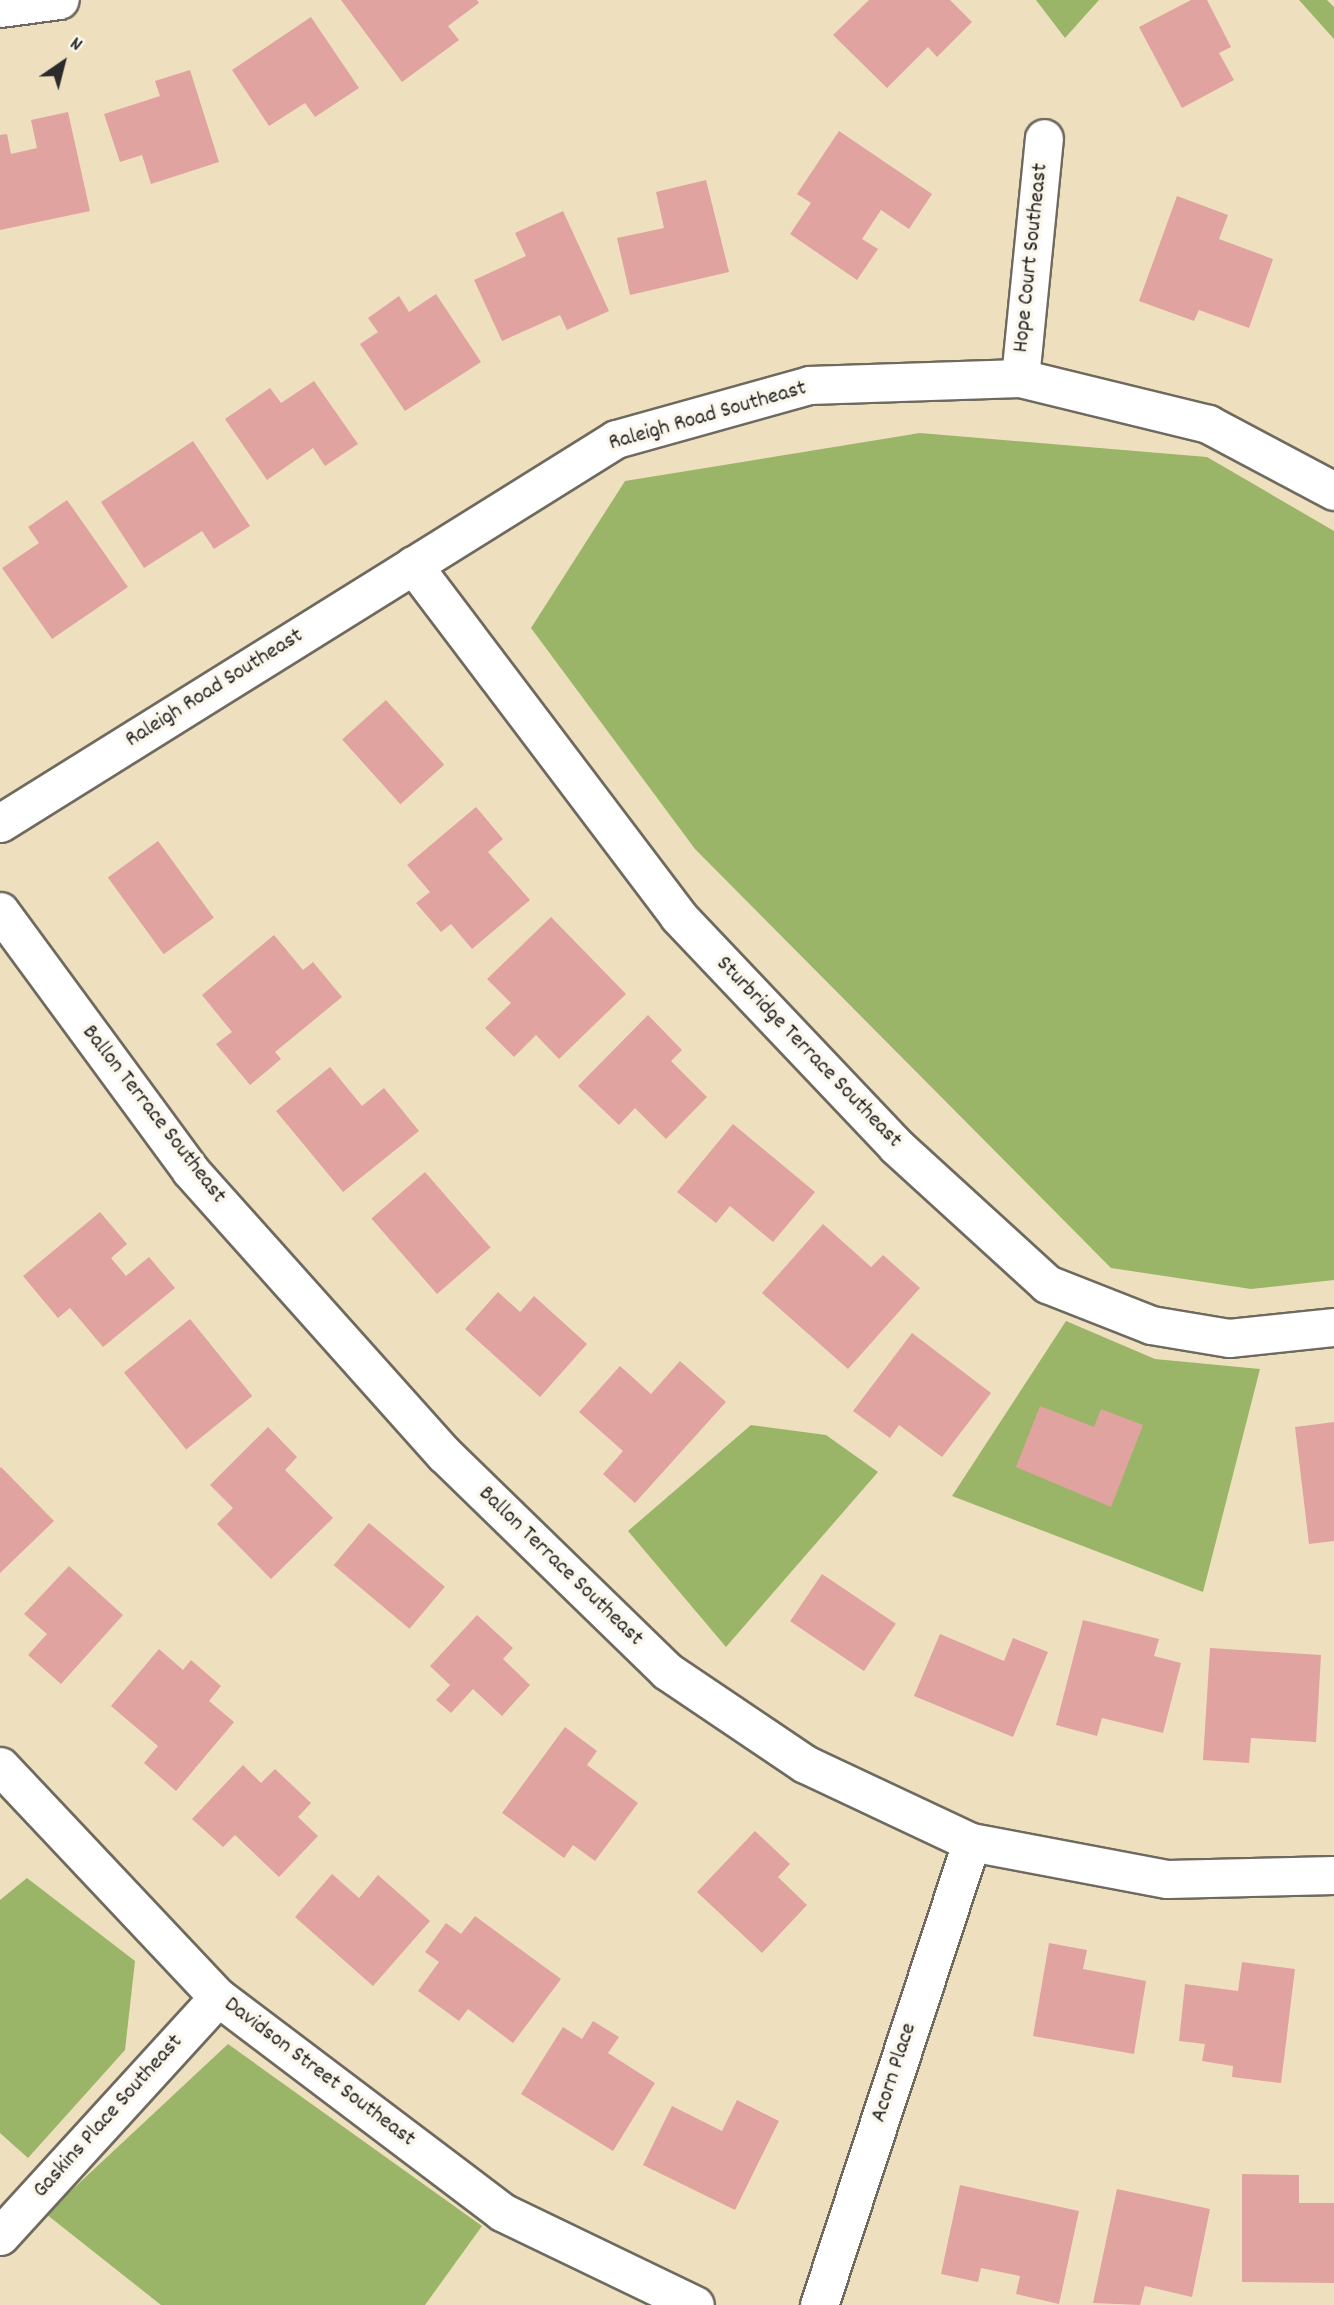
<!DOCTYPE html>
<html>
<head>
<meta charset="utf-8">
<style>
	body { margin:0 }
	#map { position:relative; width:1334px; height:2305px; overflow:hidden; background:#eee0bf; font-family:Dekko,sans-serif }
	div>[style] { position:absolute }
	.forest>* { inset:0; background:#9ab567 }
	.building>* { inset:0; background:#e0a3a0; transform-origin:0 0 }
	.roads { filter:drop-shadow(2px 0 #6f6a5f) drop-shadow(-2px 0 #6f6a5f) drop-shadow(0 2px #6f6a5f) drop-shadow(0 -2px #6f6a5f) }
	.street>* { height:37px; margin:-18.5px; padding:0 18.5px; transform-origin:18.5px; border-radius:18.5px; background:#fff }
	span { translate:-50% -50%; white-space:nowrap; text-align:center; line-height:1.15; -webkit-text-stroke:7px #fbf7ec; paint-order:stroke }
	.street-label { font-size:23px; color:#2b2b2b }
	.north { position:absolute; left:28px; top:28px; width:70px; height:70px; -webkit-text-stroke:5px #fbf7ec; paint-order:stroke; rotate:35deg; font-size:19px; font-weight:700; line-height:28px; text-align:center; color:#2b2b2b }
	.north::after { content:''; display:block; margin:auto; width:24px; height:32px; background:#2b2b2b; clip-path:polygon(50% 0,100% 100%,50% 72%,0 100%) }
</style>
</head>
<body>
<div id="map">
	<div class="forest">
		<div style="clip-path:polygon(1036px 0,1099px 0,1065px 38px)"></div>
		<div style="clip-path:polygon(1299px 0,1327px 0,1334px 7px,1334px 39px)"></div>
		<div style="clip-path:polygon(920px 433px,1207px 457px,1334px 531px,1334px 1280px,1251px 1289px,1111px 1268px,695px 849px,531px 628px,625px 481px)"></div>
		<div style="clip-path:polygon(1066px 1321px,1155px 1359px,1260px 1369px,1203px 1592px,952px 1496px)"></div>
		<div style="clip-path:polygon(751px 1425px,826px 1435px,878px 1472px,726px 1647px,628px 1531px)"></div>
		<div style="clip-path:polygon(27px 1878px,135px 1961px,125px 2050px,28px 2158px,0 2133px,0 1900px)"></div>
		<div style="clip-path:polygon(228px 2044px,482px 2226px,425px 2305px,161px 2305px,46px 2214px)"></div>
	</div>
	<div class="building">
		<div style="clip-path:polygon(341px 0,477px 0,479px 3px,448px 26px,459px 40px,402px 82px)"></div>
		<div style="clip-path:polygon(869px 0,950px 0,972px 22px,937px 57px,928px 47px,887px 88px,833px 35px)"></div>
		<div style="clip-path:polygon(1191px 0,1207px 0,1231px 47px,1219px 53px,1234px 80px,1182px 108px,1139px 27px)"></div>
		<div style="clip-path:polygon(311px 17px,359px 88px,315px 117px,305px 103px,269px 126px,232px 70px)"></div>
		<div style="clip-path:polygon(190px 70px,219px 162px,151px 184px,142px 155px,120px 162px,104px 114px,160px 96px,155px 81px)"></div>
		<div style="clip-path:polygon(68px 112px,90px 211px,0 230px,0 135px,7px 134px,11px 154px,37px 148px,31px 120px)"></div>
		<div style="clip-path:polygon(839px 131px,932px 194px,909px 229px,881px 210px,862px 239px,878px 249px,857px 280px,790px 234px,811px 203px,797px 194px)"></div>
		<div style="clip-path:polygon(706px 180px,729px 272px,630px 295px,617px 238px,664px 228px,656px 192px)"></div>
		<div style="clip-path:polygon(1177px 196px,1228px 215px,1219px 239px,1273px 259px,1249px 328px,1199px 310px,1194px 321px,1139px 301px)"></div>
		<div style="clip-path:polygon(563px 211px,609px 311px,567px 330px,560px 315px,502px 341px,474px 280px,526px 256px,515px 233px)"></div>
		<div style="clip-path:polygon(436px 294px,481px 362px,405px 411px,360px 344px,378px 332px,368px 318px,399px 296px,409px 312px)"></div>
		<div style="clip-path:polygon(314px 381px,358px 444px,325px 466px,313px 448px,267px 480px,225px 419px,270px 388px,281px 403px)"></div>
		<div style="clip-path:polygon(193px 441px,250px 526px,214px 549px,202px 531px,144px 568px,101px 502px)"></div>
		<div style="clip-path:polygon(67px 500px,128px 587px,52px 639px,2px 568px,39px 543px,28px 527px)"></div>
		<div style="left:386px;top:700px;width:87px;height:59px;rotate:48deg"></div>
		<div style="clip-path:polygon(476px 807px,503px 839px,488px 852px,530px 900px,472px 949px,451px 924px,441px 932px,416px 903px,430px 892px,407px 865px)"></div>
		<div style="left:158px;top:841px;width:95px;height:62px;rotate:54deg"></div>
		<div style="clip-path:polygon(551px 917px,626px 994px,559px 1059px,536px 1035px,514px 1057px,485px 1028px,511px 1003px,487px 979px)"></div>
		<div style="clip-path:polygon(274px 935px,303px 970px,313px 962px,342px 997px,275px 1052px,281px 1059px,250px 1085px,216px 1044px,232px 1032px,202px 995px)"></div>
		<div style="clip-path:polygon(648px 1015px,682px 1050px,671px 1061px,707px 1097px,666px 1139px,635px 1108px,619px 1125px,578px 1086px)"></div>
		<div style="clip-path:polygon(330px 1067px,362px 1106px,384px 1088px,419px 1131px,343px 1192px,276px 1111px)"></div>
		<div style="clip-path:polygon(733px 1124px,815px 1192px,773px 1242px,730px 1206px,716px 1223px,677px 1192px)"></div>
		<div style="left:425px;top:1172px;width:100px;height:71px;rotate:49deg"></div>
		<div style="clip-path:polygon(100px 1212px,127px 1244px,111px 1258px,126px 1276px,149px 1257px,175px 1288px,103px 1347px,70px 1308px,58px 1318px,23px 1276px)"></div>
		<div style="clip-path:polygon(823px 1224px,871px 1267px,883px 1255px,920px 1288px,848px 1369px,762px 1293px)"></div>
		<div style="clip-path:polygon(498px 1292px,520px 1312px,534px 1296px,587px 1344px,540px 1397px,465px 1329px)"></div>
		<div style="left:190px;top:1319px;width:99px;height:85px;rotate:51deg"></div>
		<div style="clip-path:polygon(912px 1333px,991px 1393px,942px 1457px,899px 1425px,890px 1438px,853px 1411px)"></div>
		<div style="clip-path:polygon(680px 1361px,726px 1402px,635px 1503px,603px 1474px,623px 1451px,579px 1412px,620px 1366px,651px 1394px)"></div>
		<div style="clip-path:polygon(1040px 1406px,1094px 1427px,1101px 1409px,1143px 1425px,1111px 1507px,1016px 1467px)"></div>
		<div style="clip-path:polygon(1334px 1422px,1334px 1541px,1309px 1544px,1295px 1427px)"></div>
		<div style="clip-path:polygon(268px 1427px,297px 1457px,285px 1470px,333px 1518px,271px 1579px,217px 1524px,233px 1508px,210px 1485px)"></div>
		<div style="clip-path:polygon(1px 1467px,54px 1521px,0 1573px,0 1468px)"></div>
		<div style="left:369px;top:1523px;width:99px;height:55px;rotate:40deg"></div>
		<div style="clip-path:polygon(69px 1566px,123px 1615px,61px 1684px,28px 1655px,47px 1634px,24px 1614px)"></div>
		<div style="left:822px;top:1574px;width:89px;height:57px;rotate:34deg"></div>
		<div style="clip-path:polygon(477px 1615px,513px 1648px,503px 1659px,530px 1685px,502px 1716px,473px 1689px,451px 1713px,436px 1700px,450px 1685px,430px 1666px)"></div>
		<div style="clip-path:polygon(1083px 1620px,1159px 1639px,1154px 1656px,1181px 1663px,1163px 1733px,1102px 1718px,1097px 1736px,1056px 1725px)"></div>
		<div style="clip-path:polygon(940px 1634px,1004px 1661px,1013px 1638px,1048px 1652px,1013px 1737px,914px 1696px)"></div>
		<div style="clip-path:polygon(1210px 1648px,1321px 1655px,1316px 1742px,1251px 1738px,1249px 1763px,1203px 1760px)"></div>
		<div style="clip-path:polygon(159px 1649px,183px 1670px,191px 1660px,221px 1686px,209px 1701px,234px 1722px,176px 1791px,144px 1763px,158px 1746px,111px 1706px)"></div>
		<div style="clip-path:polygon(565px 1727px,597px 1751px,587px 1765px,638px 1803px,595px 1861px,573px 1845px,564px 1858px,502px 1813px)"></div>
		<div style="clip-path:polygon(243px 1765px,261px 1783px,275px 1769px,311px 1803px,298px 1817px,318px 1836px,279px 1877px,235px 1835px,223px 1847px,192px 1819px)"></div>
		<div style="clip-path:polygon(755px 1831px,790px 1864px,778px 1877px,807px 1905px,762px 1953px,697px 1892px)"></div>
		<div style="clip-path:polygon(332px 1874px,359px 1898px,378px 1875px,430px 1921px,373px 1986px,295px 1917px)"></div>
		<div style="clip-path:polygon(475px 1916px,561px 1979px,513px 2043px,468px 2009px,459px 2021px,418px 1991px,439px 1962px,425px 1952px,446px 1923px,461px 1934px)"></div>
		<div style="clip-path:polygon(1049px 1943px,1087px 1950px,1083px 1969px,1146px 1981px,1134px 2054px,1033px 2036px)"></div>
		<div style="clip-path:polygon(1242px 1962px,1295px 1969px,1281px 2083px,1232px 2077px,1233px 2066px,1202px 2061px,1205px 2044px,1179px 2041px,1185px 1984px,1238px 1991px)"></div>
		<div style="clip-path:polygon(593px 2021px,619px 2037px,608px 2053px,655px 2083px,613px 2151px,521px 2094px,563px 2027px,582px 2039px)"></div>
		<div style="clip-path:polygon(737px 2100px,779px 2121px,735px 2210px,643px 2165px,672px 2106px,722px 2131px)"></div>
		<div style="clip-path:polygon(1242px 2174px,1299px 2175px,1299px 2203px,1334px 2203px,1334px 2283px,1242px 2282px)"></div>
		<div style="clip-path:polygon(960px 2185px,1079px 2211px,1059px 2304px,1016px 2294px,1020px 2276px,981px 2268px,978px 2282px,941px 2274px)"></div>
		<div style="clip-path:polygon(1117px 2189px,1210px 2209px,1192px 2297px,1145px 2286px,1140px 2305px,1093px 2303px)"></div>
	</div>
	<div class="roads">
		<div class="street">
			<div style="left:0;top:8px;width:60px;rotate:-7.7deg"></div>
			<div style="left:1020px;top:378px;width:241px;rotate:-84.3deg"></div>
			<div style="left:413px;top:565px;width:440px;rotate:52.9deg"></div>
			<div style="left:678px;top:916px;width:317px;rotate:46.5deg"></div>
			<div style="left:896px;top:1146px;width:205px;rotate:42.4deg"></div>
			<div style="left:1047px;top:1284px;width:112px;rotate:21.5deg"></div>
			<div style="left:1151px;top:1325px;width:79px;rotate:9.5deg"></div>
			<div style="left:1229px;top:1338px;width:106px;rotate:-6deg"></div>
			<div style="left:0;top:823px;width:726px;rotate:-31.94deg"></div>
			<div style="left:616px;top:439px;width:200px;rotate:-15.6deg"></div>
			<div style="left:809px;top:385px;width:211px;rotate:-1.9deg"></div>
			<div style="left:1020px;top:378px;width:194px;rotate:13.7deg"></div>
			<div style="left:1208px;top:424px;width:143px;rotate:28deg"></div>
			<div style="left:0;top:911px;width:321px;rotate:53.7deg"></div>
			<div style="left:190px;top:1170px;width:382px;rotate:48.2deg"></div>
			<div style="left:445px;top:1455px;width:310px;rotate:44.2deg"></div>
			<div style="left:667px;top:1671px;width:166px;rotate:34deg"></div>
			<div style="left:805px;top:1764px;width:183px;rotate:25.2deg"></div>
			<div style="left:971px;top:1842px;width:199px;rotate:10.7deg"></div>
			<div style="left:1167px;top:1879px;width:167px;rotate:-1.4deg"></div>
			<div style="left:0;top:1766px;width:318px;rotate:46.7deg"></div>
			<div style="left:218px;top:1997px;width:356px;rotate:37.1deg"></div>
			<div style="left:502px;top:2212px;width:214px;rotate:25.7deg"></div>
			<div style="left:0;top:2236px;width:323px;rotate:-47.6deg"></div>
			<div style="left:819px;top:2305px;width:487px;rotate:-71.8deg"></div>
		</div>
	</div>
	<div class="street-label">
		<span style="left:1032px;top:258px;rotate:-84deg">Hope Court Southeast</span>
		<span style="left:708px;top:417px;rotate:-16deg">Raleigh Road Southeast</span>
		<span style="left:215px;top:689px;rotate:-32deg">Raleigh Road Southeast</span>
		<span style="left:808px;top:1053px;rotate:46deg">Sturbridge Terrace Southeast</span>
		<span style="left:153px;top:1115px;rotate:52deg">Ballon Terrace Southeast</span>
		<span style="left:560px;top:1567px;rotate:44deg">Ballon Terrace Southeast</span>
		<span style="left:319px;top:2073px;rotate:37deg">Davidson Street Southeast</span>
		<span style="left:895px;top:2073px;rotate:-72deg">Acorn Place</span>
		<span style="left:109px;top:2117px;rotate:-48deg">Gaskins Place Southeast</span>
	</div>
	<div class="north">N</div>
</div>
</body>
</html>
